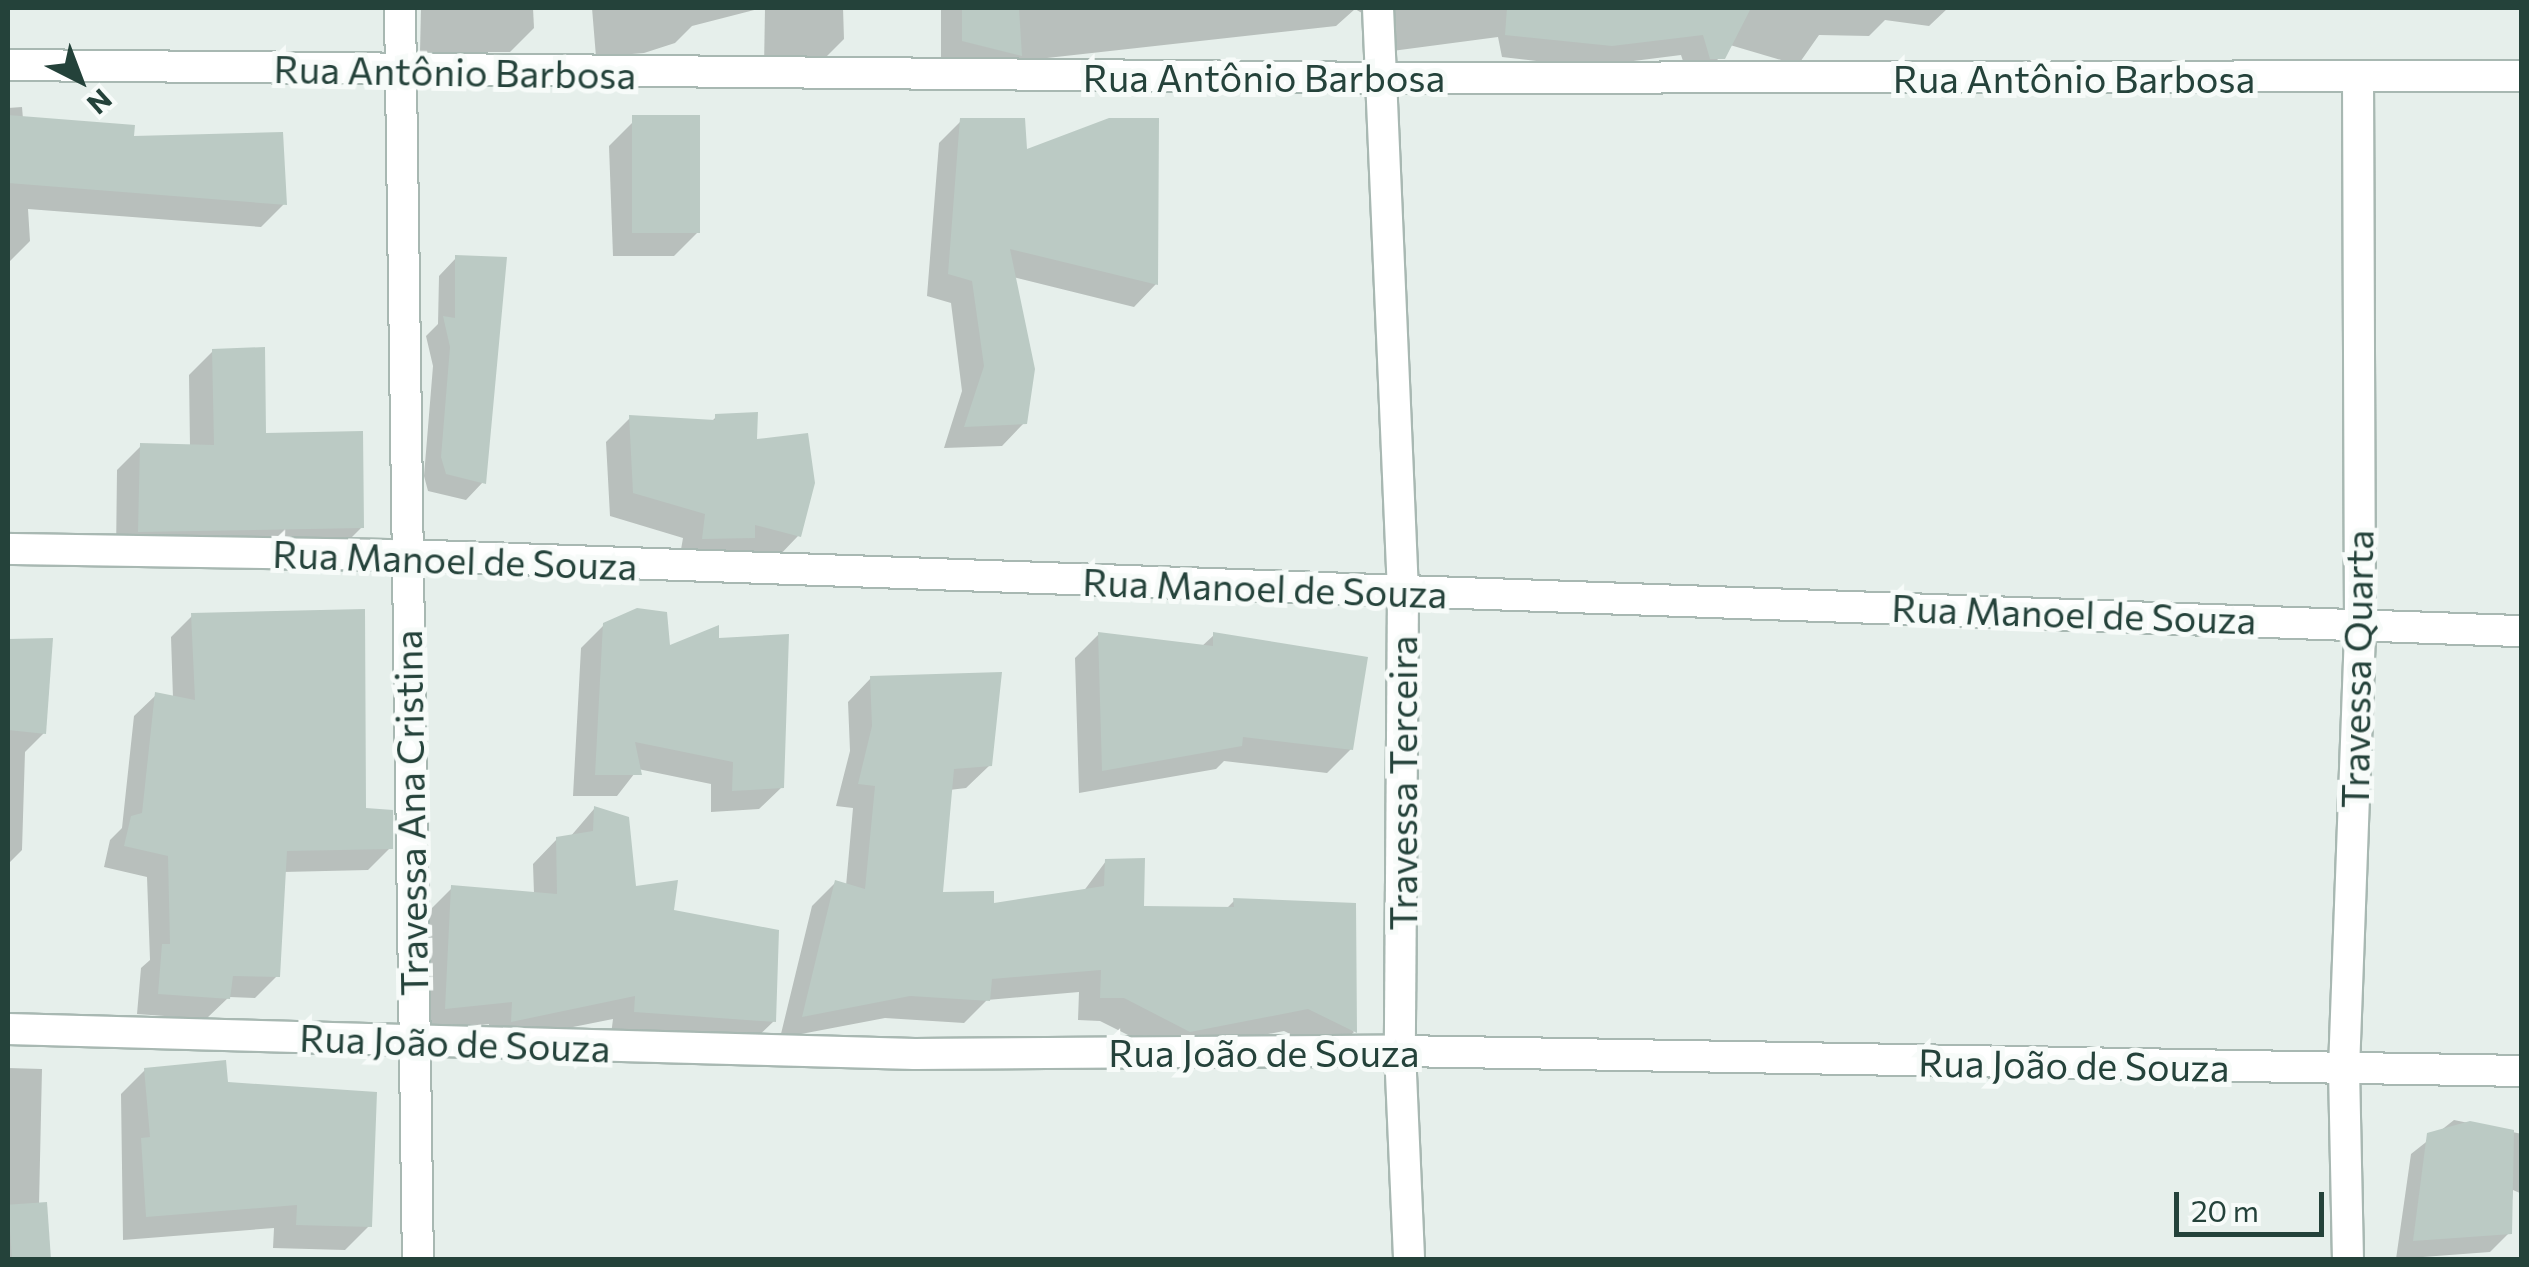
<!DOCTYPE html>
<html>
<head>
<meta charset="utf-8">
<style>
	body { margin:0 }
	#map { position:relative; width:2529px; height:1267px; overflow:hidden; background:#e6efeb; font-family:Commissioner,sans-serif }
	div>[style] { position:absolute }
	.shadow>* { inset:0; background:#0003 }
	.building>* { inset:0; background:#bbcac4; transform-origin:0 0 }
	.roads { filter:drop-shadow(2px 0 #a8b8b2) drop-shadow(-2px 0 #a8b8b2) drop-shadow(0 2px #a8b8b2) drop-shadow(0 -2px #a8b8b2) }
	.street>* { height:30px; margin:-15px; padding:0 15px; transform-origin:15px; border-radius:15px; background:#fff }
	span { translate:-50% -50%; white-space:nowrap; text-align:center; line-height:1.15; -webkit-text-stroke:10px #f7fbf9; paint-order:stroke }
	.street-label { font-size:38px; color:#24423a }
	.frame { position:absolute; inset:0; border:10px solid #24423a; pointer-events:none }
	.north { position:absolute; left:30px; top:30px; width:100px; height:100px; -webkit-text-stroke:8px #f7fbf9; paint-order:stroke; rotate:138deg; font-size:28px; font-weight:700; line-height:40px; text-align:center; color:#24423a }
	.north::after { content:''; display:block; margin:auto; width:35px; height:45px; background:#24423a; clip-path:polygon(50% 0,100% 100%,50% 72%,0 100%) }
	.scale { position:absolute; left:2174px; top:1192px; width:150px; height:45px; box-sizing:border-box; border:5px solid #24423a; border-top:0; padding-left:12px; font-size:30px; line-height:35px; white-space:nowrap; color:#24423a; -webkit-text-stroke:8px #f7fbf9; paint-order:stroke }
</style>
</head>
<body>
<div id="map">
	<div class="shadow">
		<div style="clip-path:polygon(421px 8px,533px 8px,534px 28px,510px 52px,420px 52px)"></div>
		<div style="clip-path:polygon(592px 8px,762px 8px,692px 26px,675px 43px,644px 53px,596px 57px)"></div>
		<div style="clip-path:polygon(765px 8px,843px 8px,844px 39px,820px 63px,764px 67px)"></div>
		<div style="clip-path:polygon(941px 8px,1948px 8px,1929px 26px,1885px 20px,1869px 36px,1819px 35px,1798px 65px,1730px 45px,1701px 79px,1689px 79px,1681px 55px,1586px 67px,1502px 57px,1498px 37px,1377px 53px,1374px 20px,1355px 9px,1336px 26px,1047px 58px,1036px 69px,941px 62px)"></div>
		<div style="clip-path:polygon(22px 107px,23px 119px,131px 138px,284px 204px,261px 227px,28px 209px,30px 241px,8px 263px,8px 108px)"></div>
		<div style="clip-path:polygon(961px 121px,1025px 153px,1156px 284px,1134px 307px,1013px 277px,1024px 423px,1002px 446px,944px 448px,962px 391px,951px 303px,927px 296px,939px 143px)"></div>
		<div style="clip-path:polygon(633px 122px,698px 232px,674px 256px,613px 256px,609px 146px)"></div>
		<div style="clip-path:polygon(456px 258px,483px 482px,466px 500px,428px 491px,424px 476px,433px 366px,426px 336px,438px 324px,439px 276px)"></div>
		<div style="clip-path:polygon(213px 351px,264px 436px,362px 527px,338px 551px,116px 555px,117px 470px,141px 446px,190px 447px,189px 375px)"></div>
		<div style="clip-path:polygon(716px 417px,754px 441px,798px 536px,775px 560px,739px 550px,729px 561px,679px 561px,683px 538px,610px 516px,606px 442px,630px 418px,711px 422px)"></div>
		<div style="clip-path:polygon(192px 616px,390px 848px,368px 870px,283px 872px,277px 976px,255px 998px,229px 997px,206px 1019px,137px 1014px,141px 968px,150px 960px,147px 877px,104px 867px,110px 840px,122px 828px,134px 716px,156px 695px,173px 698px,171px 637px)"></div>
		<div style="clip-path:polygon(604px 625px,668px 648px,717px 640px,782px 787px,759px 809px,711px 812px,711px 784px,638px 769px,617px 796px,573px 796px,581px 648px)"></div>
		<div style="clip-path:polygon(1099px 634px,1201px 647px,1214px 635px,1351px 749px,1327px 773px,1224px 761px,1216px 769px,1079px 793px,1075px 658px)"></div>
		<div style="clip-path:polygon(50px 640px,44px 733px,25px 752px,22px 850px,8px 864px,8px 642px)"></div>
		<div style="clip-path:polygon(871px 678px,990px 765px,966px 788px,949px 790px,940px 895px,991px 906px,1083px 892px,1106px 861px,1141px 909px,1225px 910px,1234px 901px,1354px 1032px,1331px 1054px,1284px 1031px,1166px 1054px,1100px 1021px,1078px 1020px,1079px 992px,987px 1000px,964px 1023px,885px 1018px,780px 1038px,812px 906px,835px 883px,846px 886px,853px 808px,836px 806px,850px 751px,848px 702px)"></div>
		<div style="clip-path:polygon(594px 809px,633px 889px,671px 912px,774px 1021px,750px 1044px,611px 1035px,613px 1019px,488px 1044px,489px 1024px,423px 1032px,428px 912px,452px 888px,534px 894px,533px 864px,557px 839px,570px 837px)"></div>
		<div style="clip-path:polygon(8px 1068px,42px 1069px,39px 1205px,48px 1260px,8px 1260px)"></div>
		<div style="clip-path:polygon(145px 1070px,225px 1084px,369px 1226px,345px 1250px,273px 1248px,274px 1228px,123px 1240px,121px 1094px)"></div>
		<div style="clip-path:polygon(2454px 1120px,2522px 1134px,2522px 1194px,2513px 1190px,2509px 1233px,2490px 1252px,2396px 1259px,2411px 1154px)"></div>
	</div>
	<div class="building">
		<div style="clip-path:polygon(962px 8px,1019px 8px,1022px 56px,962px 41px)"></div>
		<div style="clip-path:polygon(1507px 8px,1751px 8px,1725px 59px,1710px 59px,1703px 35px,1612px 46px,1505px 35px)"></div>
		<div style="clip-path:polygon(8px 115px,135px 125px,134px 136px,283px 132px,287px 205px,8px 183px)"></div>
		<div style="left:700px;top:115px;width:118px;height:68px;rotate:90deg"></div>
		<div style="clip-path:polygon(960px 118px,1025px 118px,1027px 149px,1109px 118px,1159px 118px,1158px 285px,1010px 249px,1035px 369px,1027px 424px,964px 427px,984px 366px,972px 281px,948px 274px)"></div>
		<div style="clip-path:polygon(455px 255px,507px 257px,486px 484px,446px 474px,441px 457px,450px 347px,443px 316px,455px 318px)"></div>
		<div style="clip-path:polygon(265px 347px,266px 433px,363px 431px,364px 528px,138px 532px,140px 443px,214px 445px,212px 349px)"></div>
		<div style="clip-path:polygon(758px 412px,757px 439px,808px 433px,815px 483px,801px 537px,755px 525px,755px 538px,702px 539px,705px 514px,633px 493px,629px 415px,715px 420px,715px 414px)"></div>
		<div style="clip-path:polygon(637px 608px,667px 612px,670px 645px,719px 625px,719px 638px,789px 634px,784px 788px,732px 791px,733px 762px,635px 742px,642px 775px,595px 775px,603px 623px)"></div>
		<div style="clip-path:polygon(365px 609px,366px 808px,393px 810px,393px 849px,287px 851px,280px 977px,233px 976px,230px 999px,158px 994px,162px 944px,170px 944px,168px 856px,124px 846px,131px 816px,142px 813px,155px 692px,195px 700px,191px 613px)"></div>
		<div style="clip-path:polygon(1098px 632px,1213px 646px,1213px 632px,1368px 657px,1353px 750px,1243px 737px,1242px 746px,1102px 771px)"></div>
		<div style="clip-path:polygon(53px 638px,46px 734px,8px 730px,8px 639px)"></div>
		<div style="clip-path:polygon(1002px 672px,992px 766px,954px 769px,943px 892px,994px 891px,994px 903px,1104px 886px,1105px 859px,1145px 858px,1144px 906px,1234px 907px,1233px 898px,1356px 903px,1357px 1033px,1308px 1009px,1190px 1032px,1124px 998px,1100px 998px,1101px 970px,992px 979px,990px 1001px,910px 996px,802px 1017px,835px 880px,865px 889px,875px 786px,858px 784px,872px 726px,870px 676px)"></div>
		<div style="clip-path:polygon(594px 806px,629px 817px,636px 886px,678px 880px,674px 910px,779px 930px,776px 1022px,634px 1012px,635px 996px,511px 1022px,512px 1002px,445px 1009px,451px 885px,557px 894px,556px 837px,593px 831px)"></div>
		<div style="clip-path:polygon(226px 1060px,228px 1082px,377px 1092px,372px 1227px,296px 1225px,297px 1205px,146px 1217px,141px 1138px,150px 1137px,144px 1068px)"></div>
		<div style="clip-path:polygon(2470px 1121px,2514px 1130px,2512px 1234px,2413px 1241px,2427px 1133px)"></div>
		<div style="left:47px;top:1202px;width:58px;height:39px;rotate:86deg"></div>
	</div>
	<div class="roads">
		<div class="street">
			<div style="left:400px;top:8px;width:1252px;rotate:89.18deg"></div>
			<div style="left:1378px;top:8px;width:586px;rotate:87.55deg"></div>
			<div style="left:1403px;top:593px;width:458px;rotate:90.4deg"></div>
			<div style="left:1400px;top:1051px;width:209px;rotate:87.5deg"></div>
			<div style="left:8px;top:65px;width:1372px;rotate:0.54deg"></div>
			<div style="left:1380px;top:78px;width:1142px;rotate:-0.1deg"></div>
			<div style="left:8px;top:549px;width:396px;rotate:0.9deg"></div>
			<div style="left:404px;top:555px;width:2119px;rotate:2.06deg"></div>
			<div style="left:8px;top:1029px;width:907px;rotate:1.58deg"></div>
			<div style="left:915px;top:1054px;width:485px;rotate:-0.4deg"></div>
			<div style="left:1400px;top:1051px;width:1122px;rotate:1.02deg"></div>
			<div style="left:2348px;top:1260px;width:191px;rotate:-91.2deg"></div>
			<div style="left:2344px;top:1069px;width:446px;rotate:-87.9deg"></div>
			<div style="left:2360px;top:623px;width:546px;rotate:-90.21deg"></div>
		</div>
	</div>
	<div class="street-label">
		<span style="left:455px;top:71px;rotate:1deg">Rua Antônio Barbosa</span>
		<span style="left:1264px;top:77px">Rua Antônio Barbosa</span>
		<span style="left:2074px;top:78px">Rua Antônio Barbosa</span>
		<span style="left:455px;top:559px;rotate:2deg">Rua Manoel de Souza</span>
		<span style="left:1265px;top:587px;rotate:2deg">Rua Manoel de Souza</span>
		<span style="left:2074px;top:613px;rotate:2deg">Rua Manoel de Souza</span>
		<span style="left:2356px;top:669px;rotate:-89deg">Travessa Quarta</span>
		<span style="left:1402px;top:783px;rotate:-90deg">Travessa Terceira</span>
		<span style="left:410px;top:813px;rotate:-91deg">Travessa Ana Cristina</span>
		<span style="left:455px;top:1042px;rotate:2deg">Rua João de Souza</span>
		<span style="left:1264px;top:1052px">Rua João de Souza</span>
		<span style="left:2074px;top:1064px;rotate:1deg">Rua João de Souza</span>
	</div>
	<div class="frame"></div>
	<div class="north">N</div>
	<div class="scale">20 m</div>
</div>
</body>
</html>
